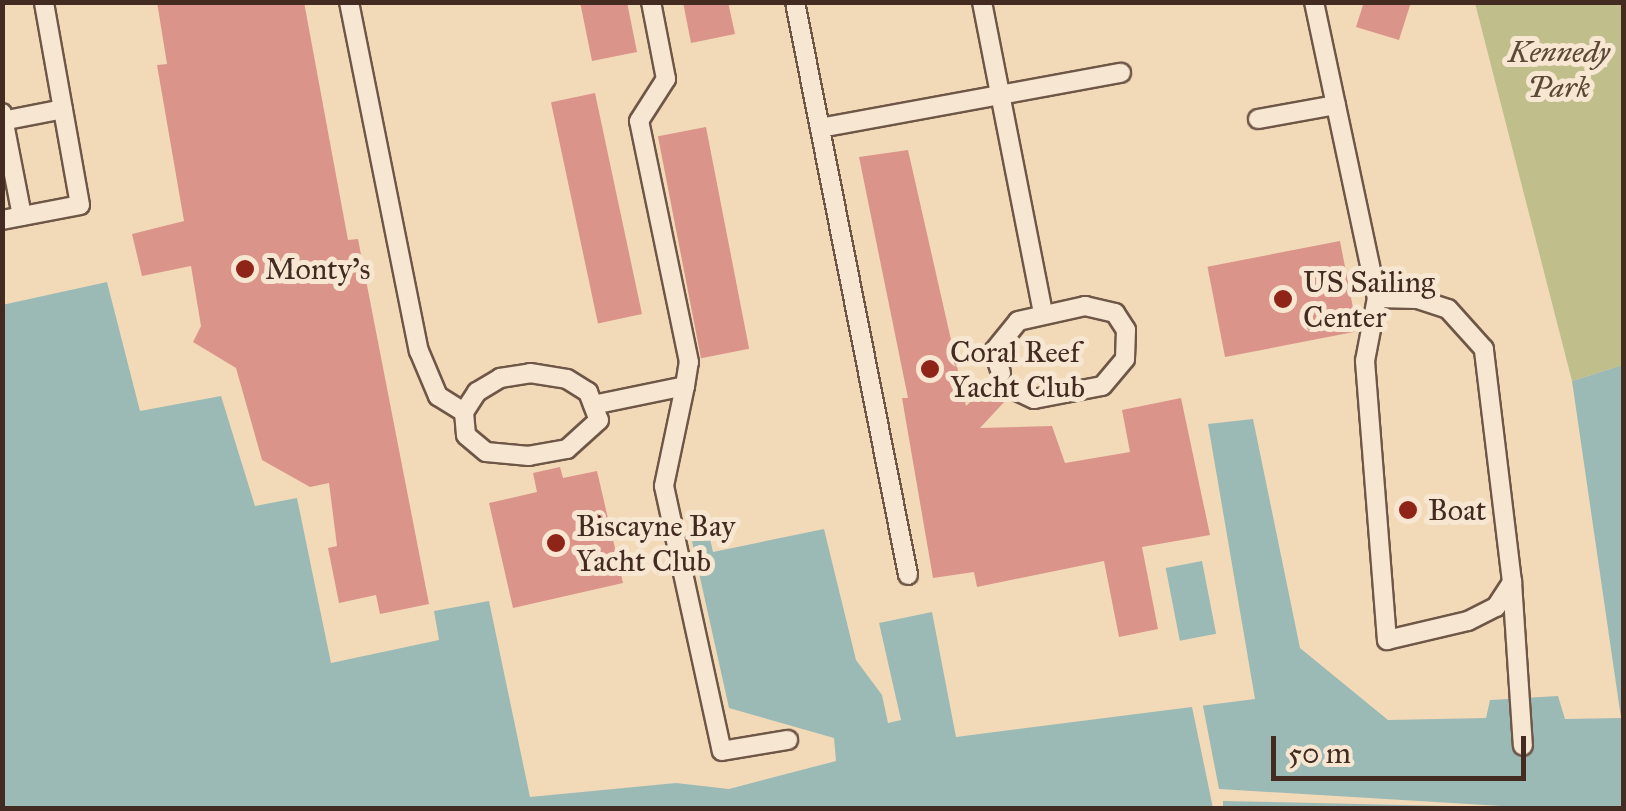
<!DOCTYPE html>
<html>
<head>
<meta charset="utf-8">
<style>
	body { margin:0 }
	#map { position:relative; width:1626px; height:811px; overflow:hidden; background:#f2dab9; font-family:"IM FELL Great Primer",serif }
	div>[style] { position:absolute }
	.green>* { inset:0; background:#c0be8b }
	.water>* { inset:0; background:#9cbab5; transform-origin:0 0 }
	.pier>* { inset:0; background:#f2dab9 }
	.building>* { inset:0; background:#db9489; transform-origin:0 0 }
	.roads { filter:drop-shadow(2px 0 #6f5748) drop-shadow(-2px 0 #6f5748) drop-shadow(0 2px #6f5748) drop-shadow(0 -2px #6f5748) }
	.service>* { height:18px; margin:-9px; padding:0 9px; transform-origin:9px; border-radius:9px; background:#f7e7d2 }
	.dots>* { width:28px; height:28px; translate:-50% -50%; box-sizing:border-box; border:5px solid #f7e7d2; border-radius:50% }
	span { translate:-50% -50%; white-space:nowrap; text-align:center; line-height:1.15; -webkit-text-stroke:10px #f7e7d2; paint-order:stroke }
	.park-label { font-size:30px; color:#5c4837; font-style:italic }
	.poi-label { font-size:30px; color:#432b22 }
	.left { translate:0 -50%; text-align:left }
	.frame { position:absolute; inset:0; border:5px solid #432b22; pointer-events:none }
	.scale { position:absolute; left:1271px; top:736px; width:255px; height:45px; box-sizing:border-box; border:5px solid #432b22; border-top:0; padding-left:12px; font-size:30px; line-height:35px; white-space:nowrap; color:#432b22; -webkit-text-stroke:8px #f7e7d2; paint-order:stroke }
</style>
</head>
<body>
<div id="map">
	<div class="green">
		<div style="clip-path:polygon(1475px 3px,1623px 3px,1623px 365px,1572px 381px)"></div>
	</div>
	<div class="water">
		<div style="clip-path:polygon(107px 282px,140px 411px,221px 396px,255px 506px,297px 498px,331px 663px,439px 640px,434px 611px,489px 601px,530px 797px,676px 783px,729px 789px,836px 761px,834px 738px,729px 708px,689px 528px,707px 525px,713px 552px,824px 529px,856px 660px,882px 695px,888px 723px,901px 720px,879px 623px,932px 612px,956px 737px,1255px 699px,1208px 424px,1253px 419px,1300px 648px,1388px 720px,1486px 718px,1490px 700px,1558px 696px,1565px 719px,1621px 718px,1572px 381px,1623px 365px,1623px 808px,3px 808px,2px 305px)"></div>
		<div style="left:1202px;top:561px;width:74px;height:37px;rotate:79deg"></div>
	</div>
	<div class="pier">
		<div style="clip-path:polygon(1202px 701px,1219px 789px,1536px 808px,1223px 801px,1223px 808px,1213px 808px,1191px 702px)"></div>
	</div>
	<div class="building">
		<div style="clip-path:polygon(157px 2px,304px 2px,348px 240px,358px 239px,429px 604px,380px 614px,376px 595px,339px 603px,328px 548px,337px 546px,329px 483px,310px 487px,262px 460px,236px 368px,193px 342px,201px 326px,191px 266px,142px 276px,132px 234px,184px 221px,157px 65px,167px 64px)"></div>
		<div style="clip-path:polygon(580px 2px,627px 2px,637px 52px,592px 61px)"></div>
		<div style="clip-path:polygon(683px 2px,728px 2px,735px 34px,691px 43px)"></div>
		<div style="clip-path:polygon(1364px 2px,1411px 2px,1399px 40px,1356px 27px)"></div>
		<div style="left:595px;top:93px;width:226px;height:45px;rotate:78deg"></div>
		<div style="left:706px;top:127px;width:226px;height:49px;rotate:79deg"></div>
		<div style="clip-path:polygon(908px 150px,966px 406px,992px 381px,1004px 385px,1007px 399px,980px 428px,1052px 426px,1065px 463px,1130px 452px,1122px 410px,1181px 398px,1210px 535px,1142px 547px,1158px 629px,1119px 637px,1104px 561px,977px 587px,974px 572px,933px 578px,902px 398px,908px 398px,859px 157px)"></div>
		<div style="left:1340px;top:241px;width:92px;height:135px;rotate:79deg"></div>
		<div style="clip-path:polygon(560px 467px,563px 478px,597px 471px,623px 583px,513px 608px,489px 503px,537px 492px,533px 473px)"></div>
	</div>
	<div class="roads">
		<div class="service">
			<div style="left:349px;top:2px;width:356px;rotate:78.7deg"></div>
			<div style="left:419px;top:351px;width:49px;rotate:67.1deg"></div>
			<div style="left:438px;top:396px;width:31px;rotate:32deg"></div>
			<div style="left:795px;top:2px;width:584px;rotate:78.84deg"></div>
			<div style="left:982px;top:2px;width:318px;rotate:78.9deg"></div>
			<div style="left:1314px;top:2px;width:303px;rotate:78deg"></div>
			<div style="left:1377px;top:298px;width:64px;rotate:100.8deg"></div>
			<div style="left:1365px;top:361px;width:280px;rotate:85.5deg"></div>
			<div style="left:1387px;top:640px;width:83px;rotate:-13.2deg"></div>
			<div style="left:1468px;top:621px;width:31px;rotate:-27deg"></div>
			<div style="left:1496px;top:607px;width:30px;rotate:-57deg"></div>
			<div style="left:1512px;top:582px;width:235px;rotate:-96.9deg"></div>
			<div style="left:1484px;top:349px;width:54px;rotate:-132deg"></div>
			<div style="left:1448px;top:309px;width:33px;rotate:-162deg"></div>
			<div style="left:1417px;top:299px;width:40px;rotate:-178.6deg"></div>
			<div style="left:2px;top:113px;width:105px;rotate:79deg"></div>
			<div style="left:1258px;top:119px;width:79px;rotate:-10.2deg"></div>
			<div style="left:2px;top:121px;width:62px;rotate:-11.1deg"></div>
			<div style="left:820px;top:128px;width:306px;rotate:-10.4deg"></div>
			<div style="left:2px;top:220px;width:79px;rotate:-10.9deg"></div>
			<div style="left:80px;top:205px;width:206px;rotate:-100.1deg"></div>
			<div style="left:530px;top:373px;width:37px;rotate:9deg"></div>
			<div style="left:567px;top:379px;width:25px;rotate:32deg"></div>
			<div style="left:588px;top:392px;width:30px;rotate:69deg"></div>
			<div style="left:599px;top:420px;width:43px;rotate:137.8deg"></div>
			<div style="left:567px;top:449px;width:39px;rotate:170deg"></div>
			<div style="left:529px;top:456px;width:43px;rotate:-174.7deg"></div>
			<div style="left:486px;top:452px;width:26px;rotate:-140deg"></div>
			<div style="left:466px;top:435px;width:23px;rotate:-95deg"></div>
			<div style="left:464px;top:412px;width:24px;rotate:-57deg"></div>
			<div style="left:477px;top:392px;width:27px;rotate:-31deg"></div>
			<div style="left:500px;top:378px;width:30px;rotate:-9deg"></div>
			<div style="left:1001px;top:373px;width:23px;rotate:-108deg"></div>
			<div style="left:994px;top:351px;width:38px;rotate:-51deg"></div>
			<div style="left:1018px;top:321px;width:69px;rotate:-12.6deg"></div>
			<div style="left:1085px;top:306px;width:31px;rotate:13deg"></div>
			<div style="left:1115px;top:313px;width:20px;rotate:57deg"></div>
			<div style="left:1126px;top:330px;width:29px;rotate:92deg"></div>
			<div style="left:1125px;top:359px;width:35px;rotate:130deg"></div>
			<div style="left:1102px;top:386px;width:69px;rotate:169.2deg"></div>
			<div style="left:1034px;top:399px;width:21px;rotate:-155deg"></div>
			<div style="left:685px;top:386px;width:102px;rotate:101.9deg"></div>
			<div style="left:664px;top:486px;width:271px;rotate:77.7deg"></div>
			<div style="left:722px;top:751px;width:67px;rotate:-9.5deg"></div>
			<div style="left:593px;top:405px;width:94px;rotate:-11.7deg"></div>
			<div style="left:685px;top:386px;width:24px;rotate:-81deg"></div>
			<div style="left:689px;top:362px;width:246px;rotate:-101.7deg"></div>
			<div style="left:639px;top:121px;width:50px;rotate:-57.3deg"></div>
			<div style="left:666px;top:79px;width:78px;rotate:-101deg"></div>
			<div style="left:1512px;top:582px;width:164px;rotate:86.2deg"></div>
		</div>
	</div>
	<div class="dots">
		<div style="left:245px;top:269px;background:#8f2418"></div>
		<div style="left:1283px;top:299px;background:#8f2418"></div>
		<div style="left:930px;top:369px;background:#8f2418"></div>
		<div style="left:1408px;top:510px;background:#8f2418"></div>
		<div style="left:556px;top:543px;background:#8f2418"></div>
	</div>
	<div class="park-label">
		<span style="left:1559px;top:69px">Kennedy<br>Park</span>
	</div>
	<div class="poi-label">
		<span class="left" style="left:265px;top:269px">Monty's</span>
		<span class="left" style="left:1303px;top:299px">US Sailing<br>Center</span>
		<span class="left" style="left:950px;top:369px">Coral Reef<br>Yacht Club</span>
		<span class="left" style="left:1428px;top:510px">Boat</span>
		<span class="left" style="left:576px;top:543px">Biscayne Bay<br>Yacht Club</span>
	</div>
	<div class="frame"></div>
	<div class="scale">50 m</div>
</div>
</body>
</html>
